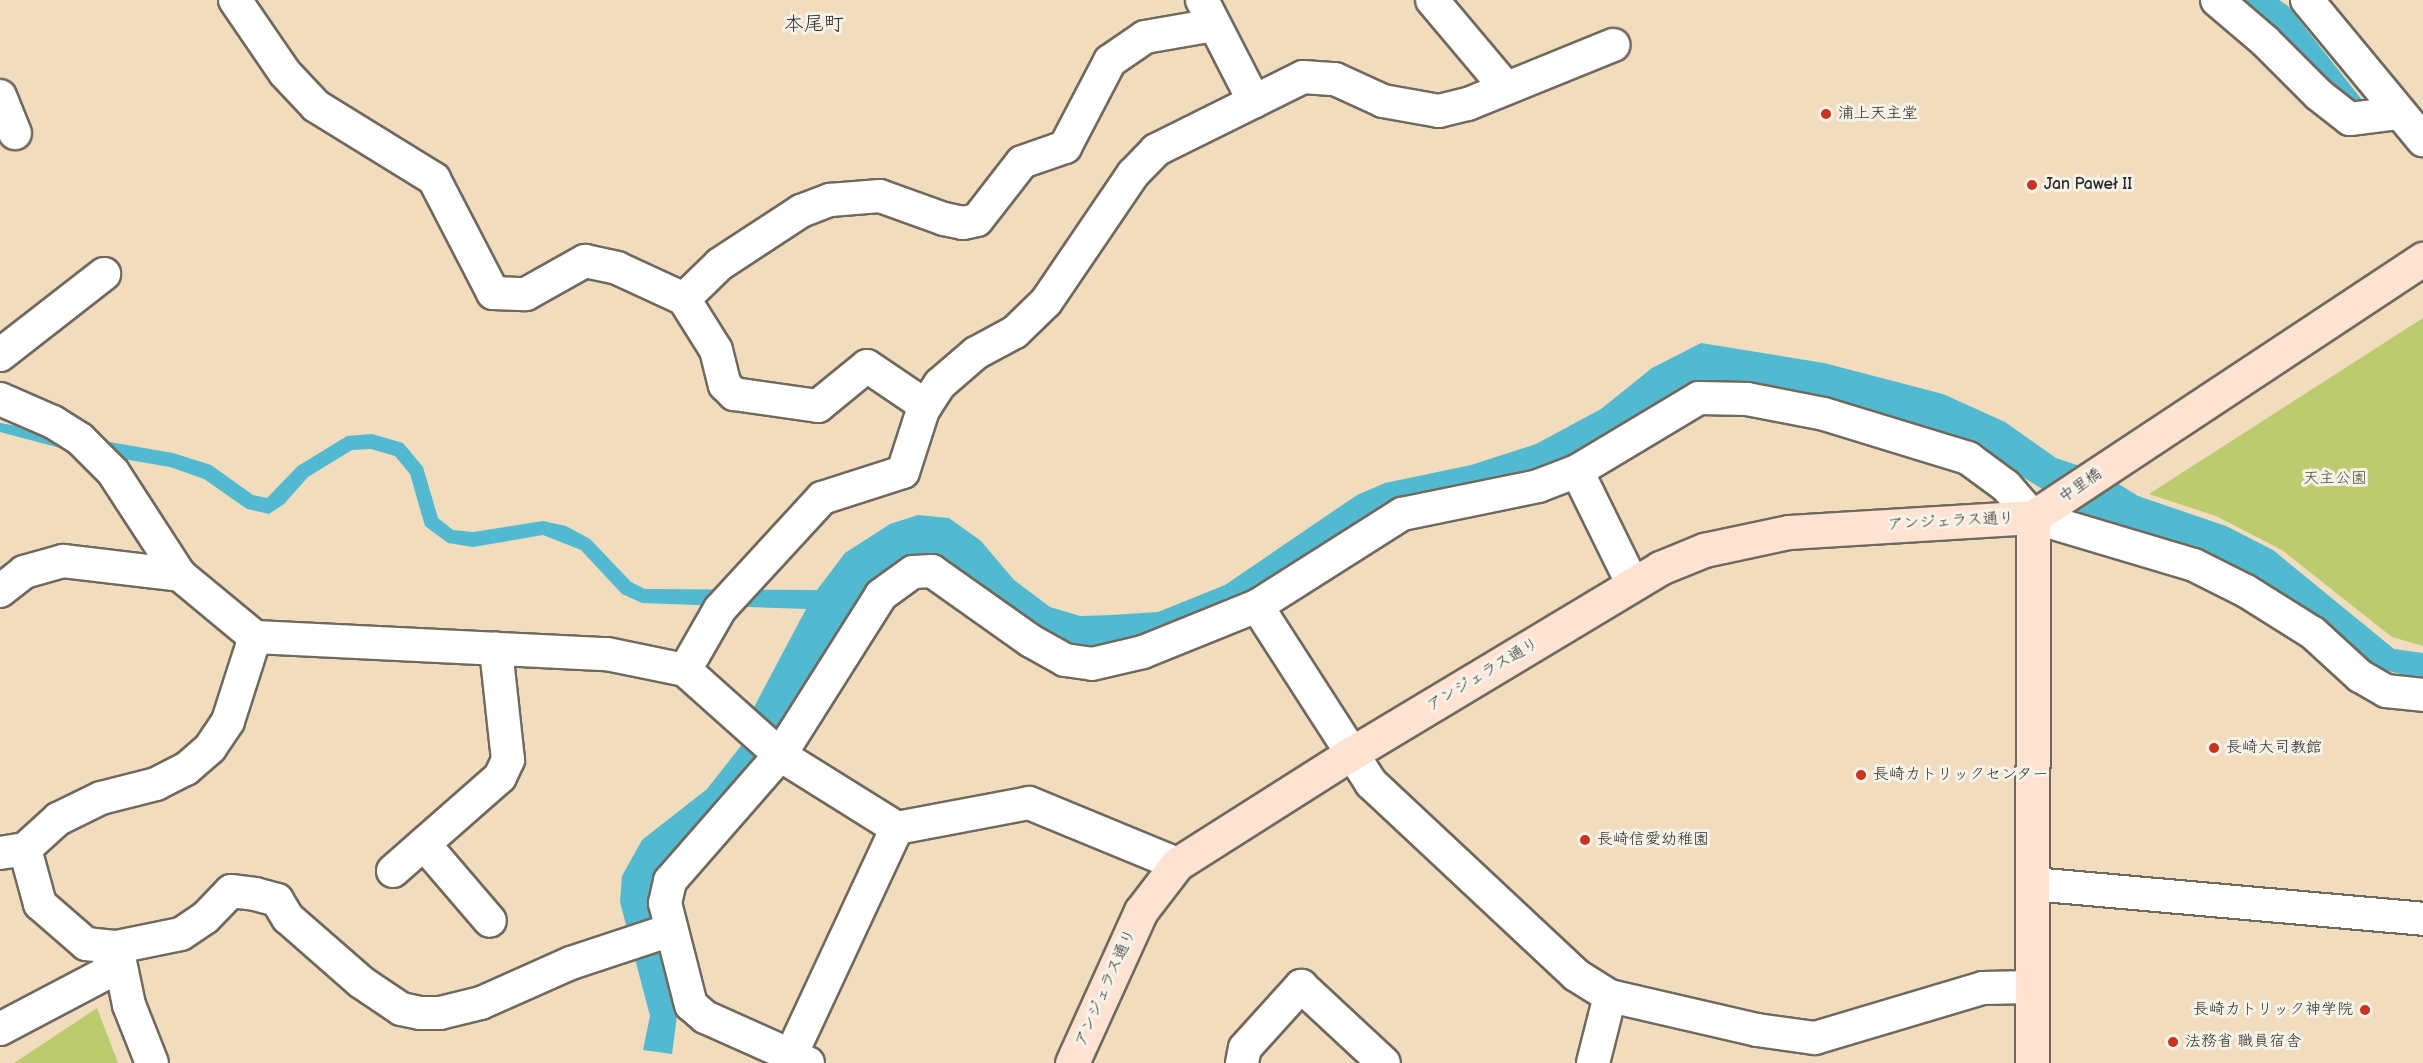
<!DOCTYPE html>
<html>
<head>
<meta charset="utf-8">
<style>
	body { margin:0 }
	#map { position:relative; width:2423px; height:1063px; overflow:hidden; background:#f1ddbd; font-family:"Balsamiq Sans","Klee One",sans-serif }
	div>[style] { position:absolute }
	.green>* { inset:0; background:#bbcb6d }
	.water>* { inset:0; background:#52bad0 }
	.pier>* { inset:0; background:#f1ddbd }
	.roads { filter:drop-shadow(2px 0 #70695e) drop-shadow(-2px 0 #70695e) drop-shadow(0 2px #70695e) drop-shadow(0 -2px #70695e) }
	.street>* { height:32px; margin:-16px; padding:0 16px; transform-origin:16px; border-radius:16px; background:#fff }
	.secondary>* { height:33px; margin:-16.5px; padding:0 16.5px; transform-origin:16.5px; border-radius:16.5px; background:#fee3d2 }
	.dots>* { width:16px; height:16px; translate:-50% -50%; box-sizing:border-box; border:3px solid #f7f3e8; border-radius:50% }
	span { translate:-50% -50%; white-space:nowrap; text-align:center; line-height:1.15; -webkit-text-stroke:6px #f7f3e8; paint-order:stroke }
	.poi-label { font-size:16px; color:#2b2b2b }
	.left { translate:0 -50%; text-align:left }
	.right { translate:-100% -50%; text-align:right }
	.park-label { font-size:16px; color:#4f533c }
	.street-label { font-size:16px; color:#2b2b2b }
	.quarter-label { font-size:20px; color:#2b2b2b }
</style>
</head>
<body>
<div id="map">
	<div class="green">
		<div style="clip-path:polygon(2423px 318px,2423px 646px,2392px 637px,2282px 550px,2216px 516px,2149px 494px)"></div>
		<div style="clip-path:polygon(97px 1008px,118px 1063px,14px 1063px)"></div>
	</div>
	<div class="water">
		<div style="clip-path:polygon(2232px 0,2279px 0,2288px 6px,2366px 105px,2340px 104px)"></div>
		<div style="clip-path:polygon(1701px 343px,1824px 363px,1943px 394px,2005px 422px,2056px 458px,2101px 473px,2138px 496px,2226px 526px,2273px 550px,2394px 649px,2423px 653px,2423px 680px,2381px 669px,2259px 581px,2210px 553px,2101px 525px,1969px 444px,1719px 386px,1552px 470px,1475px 487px,1231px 606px,1116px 644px,1079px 646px,1041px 631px,996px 602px,940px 554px,920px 553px,903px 563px,760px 759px,653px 877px,648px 897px,677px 1016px,672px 1054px,643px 1050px,650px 1016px,620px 902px,622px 876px,642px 840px,707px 789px,744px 742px,753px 709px,806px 609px,642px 603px,622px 594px,581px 550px,543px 535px,473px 547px,448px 543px,425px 526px,410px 474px,395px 456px,371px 449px,352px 450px,308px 477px,284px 504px,269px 514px,247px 509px,204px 479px,170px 467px,64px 449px,0 432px,0 423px,173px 453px,211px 465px,253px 495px,267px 498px,298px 466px,347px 436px,372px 434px,403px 443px,423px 467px,438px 518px,453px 530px,473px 532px,543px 521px,566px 526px,590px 539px,631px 582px,645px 589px,817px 590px,845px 553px,890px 524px,918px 515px,949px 518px,981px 541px,1014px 580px,1050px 607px,1080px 616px,1111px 615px,1158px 612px,1225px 585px,1357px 495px,1385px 483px,1471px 465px,1536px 444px,1601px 409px,1652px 368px)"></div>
	</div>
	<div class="pier">
		<div style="clip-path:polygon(2367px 102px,2423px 170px,2423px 227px,2338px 106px)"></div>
	</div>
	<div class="roads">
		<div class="street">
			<div style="left:235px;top:0;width:88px;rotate:55.6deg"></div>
			<div style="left:285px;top:73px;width:45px;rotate:46.8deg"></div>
			<div style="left:316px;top:106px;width:139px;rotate:31.7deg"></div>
			<div style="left:434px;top:179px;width:128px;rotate:62.6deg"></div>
			<div style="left:493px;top:293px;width:33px;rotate:2deg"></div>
			<div style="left:526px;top:294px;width:68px;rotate:-29.2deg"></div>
			<div style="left:585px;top:261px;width:33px;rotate:12deg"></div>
			<div style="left:617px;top:268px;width:74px;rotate:24.8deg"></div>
			<div style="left:684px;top:299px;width:60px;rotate:57.9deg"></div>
			<div style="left:716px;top:350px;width:36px;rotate:76deg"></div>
			<div style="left:725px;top:385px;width:13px;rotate:45deg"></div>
			<div style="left:734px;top:394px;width:85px;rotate:8.1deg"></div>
			<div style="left:818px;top:406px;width:63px;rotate:-39.2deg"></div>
			<div style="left:867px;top:366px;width:71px;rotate:34.1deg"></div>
			<div style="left:1202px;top:0;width:114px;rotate:62.8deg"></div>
			<div style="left:1432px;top:0;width:115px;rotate:49.9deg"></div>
			<div style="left:2217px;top:0;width:63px;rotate:40.5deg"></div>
			<div style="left:2265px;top:41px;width:76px;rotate:45deg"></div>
			<div style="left:2319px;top:95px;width:39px;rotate:38deg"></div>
			<div style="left:2350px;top:119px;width:48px;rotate:-7.1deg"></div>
			<div style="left:2307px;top:0;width:182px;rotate:50.4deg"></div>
			<div style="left:0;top:96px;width:40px;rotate:68deg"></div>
			<div style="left:684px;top:299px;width:50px;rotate:-44.2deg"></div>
			<div style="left:720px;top:264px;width:97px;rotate:-33.2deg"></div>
			<div style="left:801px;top:211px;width:31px;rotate:-21deg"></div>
			<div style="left:830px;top:200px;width:50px;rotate:-4.6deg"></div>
			<div style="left:880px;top:196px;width:68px;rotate:19.8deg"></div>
			<div style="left:944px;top:219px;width:19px;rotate:12deg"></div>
			<div style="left:963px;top:223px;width:14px;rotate:-12deg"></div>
			<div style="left:977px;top:220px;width:73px;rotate:-52.2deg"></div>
			<div style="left:1022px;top:162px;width:46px;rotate:-19.2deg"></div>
			<div style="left:1065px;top:147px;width:97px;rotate:-62.4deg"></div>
			<div style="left:1110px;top:61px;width:42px;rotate:-34.4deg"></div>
			<div style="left:1145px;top:37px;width:70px;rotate:-9.9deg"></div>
			<div style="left:0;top:355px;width:132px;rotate:-37.9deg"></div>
			<div style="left:0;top:399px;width:58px;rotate:23.5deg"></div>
			<div style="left:53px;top:422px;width:32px;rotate:32deg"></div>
			<div style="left:80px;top:439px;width:47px;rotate:45deg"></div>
			<div style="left:113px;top:472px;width:123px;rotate:57deg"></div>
			<div style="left:180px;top:575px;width:97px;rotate:39.6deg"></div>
			<div style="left:255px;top:637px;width:352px;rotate:2.8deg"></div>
			<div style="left:607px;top:654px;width:80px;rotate:11.6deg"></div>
			<div style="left:685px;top:670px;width:127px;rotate:41.8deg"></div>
			<div style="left:780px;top:755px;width:138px;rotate:32deg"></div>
			<div style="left:897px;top:828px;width:134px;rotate:-10.7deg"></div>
			<div style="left:1029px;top:803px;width:160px;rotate:22.4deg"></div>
			<div style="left:1577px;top:471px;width:127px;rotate:63.8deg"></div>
			<div style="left:0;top:591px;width:31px;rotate:-38deg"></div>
			<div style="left:24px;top:572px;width:41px;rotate:-15.8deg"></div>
			<div style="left:63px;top:561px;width:118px;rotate:6.8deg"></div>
			<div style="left:1257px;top:606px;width:211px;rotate:57.2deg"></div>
			<div style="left:1371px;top:783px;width:281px;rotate:43.1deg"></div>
			<div style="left:1576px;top:975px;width:40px;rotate:32deg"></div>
			<div style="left:1610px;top:996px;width:151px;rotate:13deg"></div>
			<div style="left:1757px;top:1030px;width:59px;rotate:7.9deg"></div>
			<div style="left:1815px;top:1038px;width:175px;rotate:-16.6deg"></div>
			<div style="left:1983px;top:988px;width:48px;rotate:-1.2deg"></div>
			<div style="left:685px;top:670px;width:70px;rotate:-60.2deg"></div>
			<div style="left:720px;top:609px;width:151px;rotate:-47.4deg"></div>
			<div style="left:822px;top:498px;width:85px;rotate:-17.8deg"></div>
			<div style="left:903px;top:472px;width:65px;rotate:-72.1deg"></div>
			<div style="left:923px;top:410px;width:31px;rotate:-57deg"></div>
			<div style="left:940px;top:384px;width:48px;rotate:-40.7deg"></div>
			<div style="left:976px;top:353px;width:44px;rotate:-28.3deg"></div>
			<div style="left:1015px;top:332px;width:43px;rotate:-44.1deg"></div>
			<div style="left:1046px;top:302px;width:155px;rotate:-55.8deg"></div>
			<div style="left:1133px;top:174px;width:33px;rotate:-46deg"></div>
			<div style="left:1156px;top:150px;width:164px;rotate:-26.4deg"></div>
			<div style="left:1303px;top:77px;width:32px;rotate:4deg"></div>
			<div style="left:1335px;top:79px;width:53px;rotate:24.6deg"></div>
			<div style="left:1383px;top:101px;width:57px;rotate:10.1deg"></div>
			<div style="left:1439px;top:111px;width:30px;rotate:-14deg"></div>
			<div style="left:1468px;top:104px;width:157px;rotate:-22.1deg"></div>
			<div style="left:424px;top:844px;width:101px;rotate:49.4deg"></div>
			<div style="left:25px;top:849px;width:57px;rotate:74.7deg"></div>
			<div style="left:40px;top:904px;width:61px;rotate:41deg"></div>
			<div style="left:86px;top:944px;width:31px;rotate:6deg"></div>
			<div style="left:117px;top:947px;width:65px;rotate:-11.5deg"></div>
			<div style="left:181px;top:934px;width:29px;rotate:-34deg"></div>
			<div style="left:205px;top:918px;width:37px;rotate:-46deg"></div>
			<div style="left:231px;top:891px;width:24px;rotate:7deg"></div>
			<div style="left:255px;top:894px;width:23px;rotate:15deg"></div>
			<div style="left:277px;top:900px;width:21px;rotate:59deg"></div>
			<div style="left:288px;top:918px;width:97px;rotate:41.2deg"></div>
			<div style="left:361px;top:982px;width:48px;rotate:34deg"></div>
			<div style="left:401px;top:1009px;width:19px;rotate:12deg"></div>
			<div style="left:420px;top:1013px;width:20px"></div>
			<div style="left:440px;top:1013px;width:42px;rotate:-13.7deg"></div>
			<div style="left:481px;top:1003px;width:98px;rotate:-24deg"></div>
			<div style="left:571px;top:963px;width:105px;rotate:-18.3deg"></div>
			<div style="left:0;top:853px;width:25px;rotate:-9deg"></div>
			<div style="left:25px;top:849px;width:45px;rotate:-42.3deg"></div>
			<div style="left:58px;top:819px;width:48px;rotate:-26deg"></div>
			<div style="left:101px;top:798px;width:57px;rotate:-14.3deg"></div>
			<div style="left:156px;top:784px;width:34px;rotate:-27deg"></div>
			<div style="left:186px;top:769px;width:32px;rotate:-41deg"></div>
			<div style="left:210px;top:748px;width:32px;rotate:-56deg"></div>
			<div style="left:228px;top:721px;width:88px;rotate:-72.2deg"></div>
			<div style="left:393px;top:871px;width:142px;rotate:-41.3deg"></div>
			<div style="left:500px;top:777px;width:19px;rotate:-65deg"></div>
			<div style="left:508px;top:760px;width:112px;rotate:-96.2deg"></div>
			<div style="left:2033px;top:884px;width:392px;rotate:5.1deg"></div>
			<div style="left:117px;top:947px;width:59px;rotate:78.3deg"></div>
			<div style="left:129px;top:1005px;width:62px;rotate:68.4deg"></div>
			<div style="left:0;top:1029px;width:120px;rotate:-27.8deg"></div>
			<div style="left:106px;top:973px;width:28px;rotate:-67deg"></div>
			<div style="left:791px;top:1055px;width:251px;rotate:-65deg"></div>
			<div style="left:808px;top:1063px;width:113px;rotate:-155.9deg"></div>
			<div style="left:705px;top:1017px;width:18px;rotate:-139deg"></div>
			<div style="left:691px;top:1005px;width:105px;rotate:-104.3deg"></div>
			<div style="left:665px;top:903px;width:23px;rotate:-77deg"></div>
			<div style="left:670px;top:881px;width:167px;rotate:-48.9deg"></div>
			<div style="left:780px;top:755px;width:189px;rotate:-57.7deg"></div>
			<div style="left:881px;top:595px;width:39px;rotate:-36deg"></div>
			<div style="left:913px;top:572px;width:19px;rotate:-3deg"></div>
			<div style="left:932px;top:571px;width:121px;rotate:35.3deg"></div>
			<div style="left:1031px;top:641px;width:39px;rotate:29deg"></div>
			<div style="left:1065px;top:660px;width:27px;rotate:8deg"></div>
			<div style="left:1092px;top:664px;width:52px;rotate:-13.2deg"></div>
			<div style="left:1143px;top:652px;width:123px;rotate:-22deg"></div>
			<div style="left:1257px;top:606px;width:172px;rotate:-32.4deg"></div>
			<div style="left:1402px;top:514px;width:139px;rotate:-11.6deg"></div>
			<div style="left:1538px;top:486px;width:42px;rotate:-21deg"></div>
			<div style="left:1577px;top:471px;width:142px;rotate:-30.9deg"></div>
			<div style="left:1699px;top:398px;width:48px;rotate:1.2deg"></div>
			<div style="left:1747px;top:399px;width:78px;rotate:11deg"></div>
			<div style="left:1824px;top:414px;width:151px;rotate:17deg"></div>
			<div style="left:1968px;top:458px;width:47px;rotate:36.4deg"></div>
			<div style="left:2006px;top:486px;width:41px;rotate:48.9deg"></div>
			<div style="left:2033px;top:517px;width:168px;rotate:16.6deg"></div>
			<div style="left:2194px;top:565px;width:58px;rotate:26.6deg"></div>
			<div style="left:2246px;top:591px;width:79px;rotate:32.1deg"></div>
			<div style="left:2313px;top:633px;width:64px;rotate:42.5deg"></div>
			<div style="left:2360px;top:676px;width:30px;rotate:30deg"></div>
			<div style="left:2386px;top:691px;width:37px;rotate:6deg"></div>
			<div style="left:1242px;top:1063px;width:15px;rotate:-79deg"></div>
			<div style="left:1245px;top:1048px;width:84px;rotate:-47.9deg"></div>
			<div style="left:1301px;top:986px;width:113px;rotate:42.9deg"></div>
			<div style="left:1593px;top:1063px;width:69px;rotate:-75.8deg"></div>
		</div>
		<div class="secondary">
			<div style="left:1072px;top:1063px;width:167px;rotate:-65.6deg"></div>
			<div style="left:1141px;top:911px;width:59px;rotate:-52.5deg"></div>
			<div style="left:1177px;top:864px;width:204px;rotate:-32.4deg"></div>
			<div style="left:1349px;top:755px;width:363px;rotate:-31deg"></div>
			<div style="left:1660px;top:568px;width:48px;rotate:-22.2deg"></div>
			<div style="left:1704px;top:550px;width:87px;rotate:-12deg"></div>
			<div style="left:1789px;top:532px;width:244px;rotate:-3.5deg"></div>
			<div style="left:2033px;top:517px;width:468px;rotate:-33.5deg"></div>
			<div style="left:2032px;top:1063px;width:546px;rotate:-89.9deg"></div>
		</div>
	</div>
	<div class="dots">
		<div style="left:1826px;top:114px;background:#c8321e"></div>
		<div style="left:2032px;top:185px;background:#c8321e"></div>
		<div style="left:2214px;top:748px;background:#c8321e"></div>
		<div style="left:1861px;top:775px;background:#c8321e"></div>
		<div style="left:1585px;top:840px;background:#c8321e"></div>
		<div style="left:2365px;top:1010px;background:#c8321e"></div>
		<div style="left:2173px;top:1042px;background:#c8321e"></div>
	</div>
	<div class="poi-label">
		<span class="left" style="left:1838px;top:114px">浦上天主堂</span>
		<span class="left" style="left:2044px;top:185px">Jan Paweł II</span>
		<span class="left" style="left:2226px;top:748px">長崎大司教館</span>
		<span class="left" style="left:1873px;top:775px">長崎カトリックセンター</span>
		<span class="left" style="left:1597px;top:840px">長崎信愛幼稚園</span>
		<span class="right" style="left:2353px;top:1010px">長崎カトリック神学院</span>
		<span class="left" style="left:2185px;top:1042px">法務省 職員宿舎</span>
	</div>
	<div class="park-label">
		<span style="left:2335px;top:479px">天主公園</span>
	</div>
	<div class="street-label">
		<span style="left:2081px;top:486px;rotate:-34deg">中里橋</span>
		<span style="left:1951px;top:522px;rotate:-3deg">アンジェラス通り</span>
		<span style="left:1483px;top:675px;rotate:-31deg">アンジェラス通り</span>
		<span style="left:1106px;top:988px;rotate:-66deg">アンジェラス通り</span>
	</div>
	<div class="quarter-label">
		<span style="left:814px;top:24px">本尾町</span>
	</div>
</div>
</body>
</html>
